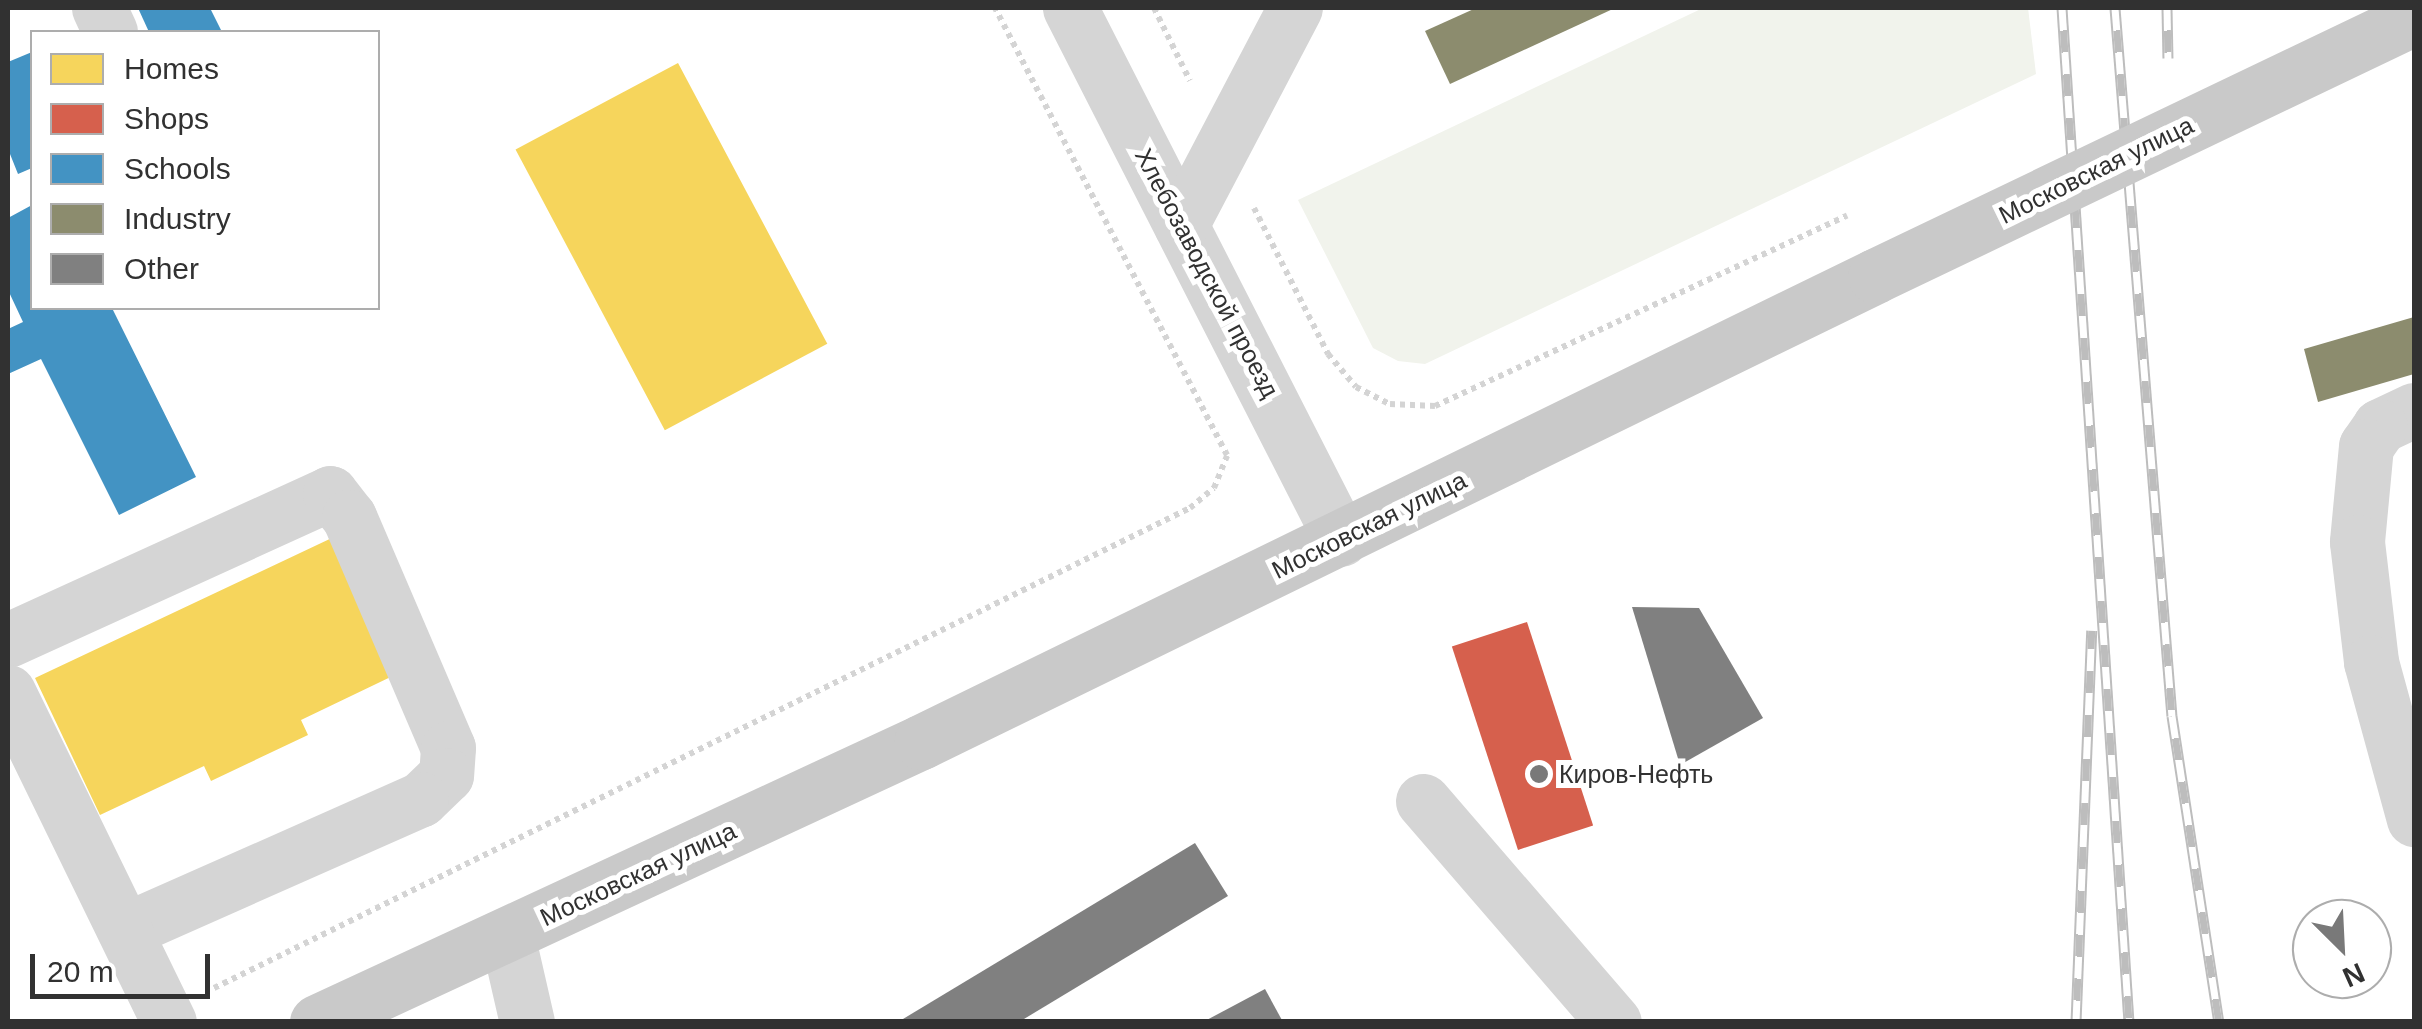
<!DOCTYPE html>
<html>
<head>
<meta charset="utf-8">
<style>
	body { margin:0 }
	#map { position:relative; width:2422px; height:1029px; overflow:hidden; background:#fff; font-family:Arial,sans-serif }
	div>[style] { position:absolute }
	.green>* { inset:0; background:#f1f3ec }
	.homes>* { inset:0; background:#f6d55c; transform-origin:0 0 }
	.shops>* { inset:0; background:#d6604d; transform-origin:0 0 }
	.schools>* { inset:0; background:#4393c3 }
	.industry>* { inset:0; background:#8c8c6e }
	.building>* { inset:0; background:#808080 }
	.path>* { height:6px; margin-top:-3px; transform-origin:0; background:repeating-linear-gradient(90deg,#d4d4d4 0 5px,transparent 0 10px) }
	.minor>* { height:55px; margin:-27.5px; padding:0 27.5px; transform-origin:27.5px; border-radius:27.5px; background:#d5d5d5 }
	.major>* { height:55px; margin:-27.5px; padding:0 27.5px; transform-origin:27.5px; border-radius:27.5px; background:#c9c9c9 }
	.rail>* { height:11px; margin-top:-5.5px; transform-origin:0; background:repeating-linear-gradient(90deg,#fff 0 22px,#bdbdbd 0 44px); box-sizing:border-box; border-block:2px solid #bdbdbd }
	.major-bridge>* { height:55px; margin:-27.5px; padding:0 27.5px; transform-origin:27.5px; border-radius:27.5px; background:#c9c9c9 }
	.dots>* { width:28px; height:28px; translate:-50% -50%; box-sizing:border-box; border:5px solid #fff; border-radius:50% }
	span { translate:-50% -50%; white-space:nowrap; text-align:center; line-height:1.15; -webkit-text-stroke:10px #fff; paint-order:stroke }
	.street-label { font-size:25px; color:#313131 }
	.poi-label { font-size:25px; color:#313131 }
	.left { translate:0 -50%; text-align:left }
	.frame { position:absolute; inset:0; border:10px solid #313131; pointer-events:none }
	.legend { position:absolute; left:30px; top:30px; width:350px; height:280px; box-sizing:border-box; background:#fff; border:2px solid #adadad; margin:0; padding:12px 18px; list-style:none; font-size:30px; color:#313131 }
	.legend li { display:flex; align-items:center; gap:20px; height:50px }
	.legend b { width:50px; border:2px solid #adadad }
	.north { position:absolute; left:2292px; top:899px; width:100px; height:100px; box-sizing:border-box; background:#fff; border:2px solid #adadad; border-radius:50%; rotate:156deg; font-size:28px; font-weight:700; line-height:40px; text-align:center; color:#313131 }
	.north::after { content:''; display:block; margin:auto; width:35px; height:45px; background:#797979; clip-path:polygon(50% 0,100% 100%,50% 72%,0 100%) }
	.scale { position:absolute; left:30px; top:954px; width:180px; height:45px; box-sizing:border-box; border:5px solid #313131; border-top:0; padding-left:12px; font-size:30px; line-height:35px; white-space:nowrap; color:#313131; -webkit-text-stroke:8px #fff; paint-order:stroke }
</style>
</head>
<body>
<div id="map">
	<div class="green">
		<div style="clip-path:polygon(1703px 8px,2028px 8px,2036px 74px,1425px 364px,1398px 361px,1373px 348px,1298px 200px)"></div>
	</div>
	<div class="homes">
		<div style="left:678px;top:63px;width:318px;height:184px;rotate:62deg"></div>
		<div style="clip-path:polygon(336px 536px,401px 672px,301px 720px,308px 735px,211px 781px,204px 766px,100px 815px,35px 678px)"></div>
	</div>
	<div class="shops">
		<div style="left:1527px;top:622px;width:214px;height:79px;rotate:72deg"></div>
	</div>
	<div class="schools">
		<div style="clip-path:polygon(138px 8px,210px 8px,222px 32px,149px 32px)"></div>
		<div style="clip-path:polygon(32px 52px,32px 168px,18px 174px,8px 149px,8px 62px)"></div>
		<div style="clip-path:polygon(32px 205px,32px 308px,112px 308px,196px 477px,119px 515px,41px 359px,8px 374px,8px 329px,23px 322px,8px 290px,8px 218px)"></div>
	</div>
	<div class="industry">
		<div style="clip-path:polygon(1476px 8px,1615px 8px,1450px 84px,1425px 31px)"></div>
		<div style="clip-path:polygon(2414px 317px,2414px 374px,2318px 402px,2304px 349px)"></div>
	</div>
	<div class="building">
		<div style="clip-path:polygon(1632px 607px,1699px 608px,1763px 718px,1680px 765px)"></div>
		<div style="clip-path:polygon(1195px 843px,1228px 896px,1019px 1022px,898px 1022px)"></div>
		<div style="clip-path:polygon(1265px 989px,1283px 1022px,1203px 1022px)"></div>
	</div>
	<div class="path">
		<div style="left:1154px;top:8px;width:81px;rotate:63.7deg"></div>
		<div style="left:1254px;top:208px;width:164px;rotate:63.1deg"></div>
		<div style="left:1328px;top:354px;width:43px;rotate:49.7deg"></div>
		<div style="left:1356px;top:387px;width:38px;rotate:27deg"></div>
		<div style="left:1390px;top:404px;width:45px;rotate:2.5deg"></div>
		<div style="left:1435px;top:406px;width:454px;rotate:-24.8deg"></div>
		<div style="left:214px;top:988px;width:1088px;rotate:-26.19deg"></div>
		<div style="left:1190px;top:508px;width:31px;rotate:-40deg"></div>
		<div style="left:1214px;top:488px;width:35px;rotate:-68deg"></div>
		<div style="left:1227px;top:455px;width:504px;rotate:-117.43deg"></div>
	</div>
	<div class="minor">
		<div style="left:99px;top:8px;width:26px;rotate:65deg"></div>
		<div style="left:1070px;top:8px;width:596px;rotate:62.96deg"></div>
		<div style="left:1181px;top:225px;width:245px;rotate:-62.3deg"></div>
		<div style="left:2414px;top:410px;width:38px;rotate:155deg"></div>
		<div style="left:2380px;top:426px;width:24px;rotate:125deg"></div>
		<div style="left:2366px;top:446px;width:96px;rotate:95.4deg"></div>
		<div style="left:2357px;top:542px;width:121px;rotate:83.3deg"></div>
		<div style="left:2371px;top:662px;width:163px;rotate:74.7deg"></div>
		<div style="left:8px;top:640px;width:354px;rotate:-24.5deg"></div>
		<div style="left:330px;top:493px;width:31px;rotate:52deg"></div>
		<div style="left:349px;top:517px;width:251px;rotate:66.8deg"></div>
		<div style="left:448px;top:748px;width:27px;rotate:94deg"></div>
		<div style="left:446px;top:775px;width:35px;rotate:136deg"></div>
		<div style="left:421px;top:799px;width:324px;rotate:156.1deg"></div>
		<div style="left:8px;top:692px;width:367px;rotate:64deg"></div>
		<div style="left:1423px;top:801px;width:292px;rotate:49.2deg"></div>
		<div style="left:507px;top:935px;width:89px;rotate:77.1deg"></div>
	</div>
	<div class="major">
		<div style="left:317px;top:1022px;width:666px;rotate:-24.87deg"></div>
		<div style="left:921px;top:742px;width:1062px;rotate:-26.03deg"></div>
	</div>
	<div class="rail">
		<div style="left:2062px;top:8px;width:1016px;rotate:86.22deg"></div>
		<div style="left:2115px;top:8px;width:710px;rotate:85.4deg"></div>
		<div style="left:2172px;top:716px;width:310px;rotate:81.3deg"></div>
		<div style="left:2167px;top:8px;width:50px;rotate:88.9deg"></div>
		<div style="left:2076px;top:1022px;width:392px;rotate:-87.7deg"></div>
	</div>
	<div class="major-bridge">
		<div style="left:1875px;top:276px;width:598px;rotate:-25.58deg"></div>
	</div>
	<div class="dots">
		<div style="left:1539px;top:774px;background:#797979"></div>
	</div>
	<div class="street-label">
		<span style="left:2096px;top:170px;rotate:-26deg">Московская улица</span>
		<span style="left:1207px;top:273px;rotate:62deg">Хлебозаводской проезд</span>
		<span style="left:1369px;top:525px;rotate:-26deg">Московская улица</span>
		<span style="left:638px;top:874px;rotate:-25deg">Московская улица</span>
	</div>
	<div class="poi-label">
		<span class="left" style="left:1559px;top:774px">Киров-Нефть</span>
	</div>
	<div class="frame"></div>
	<ul class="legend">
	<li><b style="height:28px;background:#f6d55c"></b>Homes</li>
	<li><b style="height:28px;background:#d6604d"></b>Shops</li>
	<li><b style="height:28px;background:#4393c3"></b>Schools</li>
	<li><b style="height:28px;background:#8c8c6e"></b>Industry</li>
	<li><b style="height:28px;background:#808080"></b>Other</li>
	</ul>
	<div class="north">N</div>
	<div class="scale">20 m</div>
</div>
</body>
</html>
